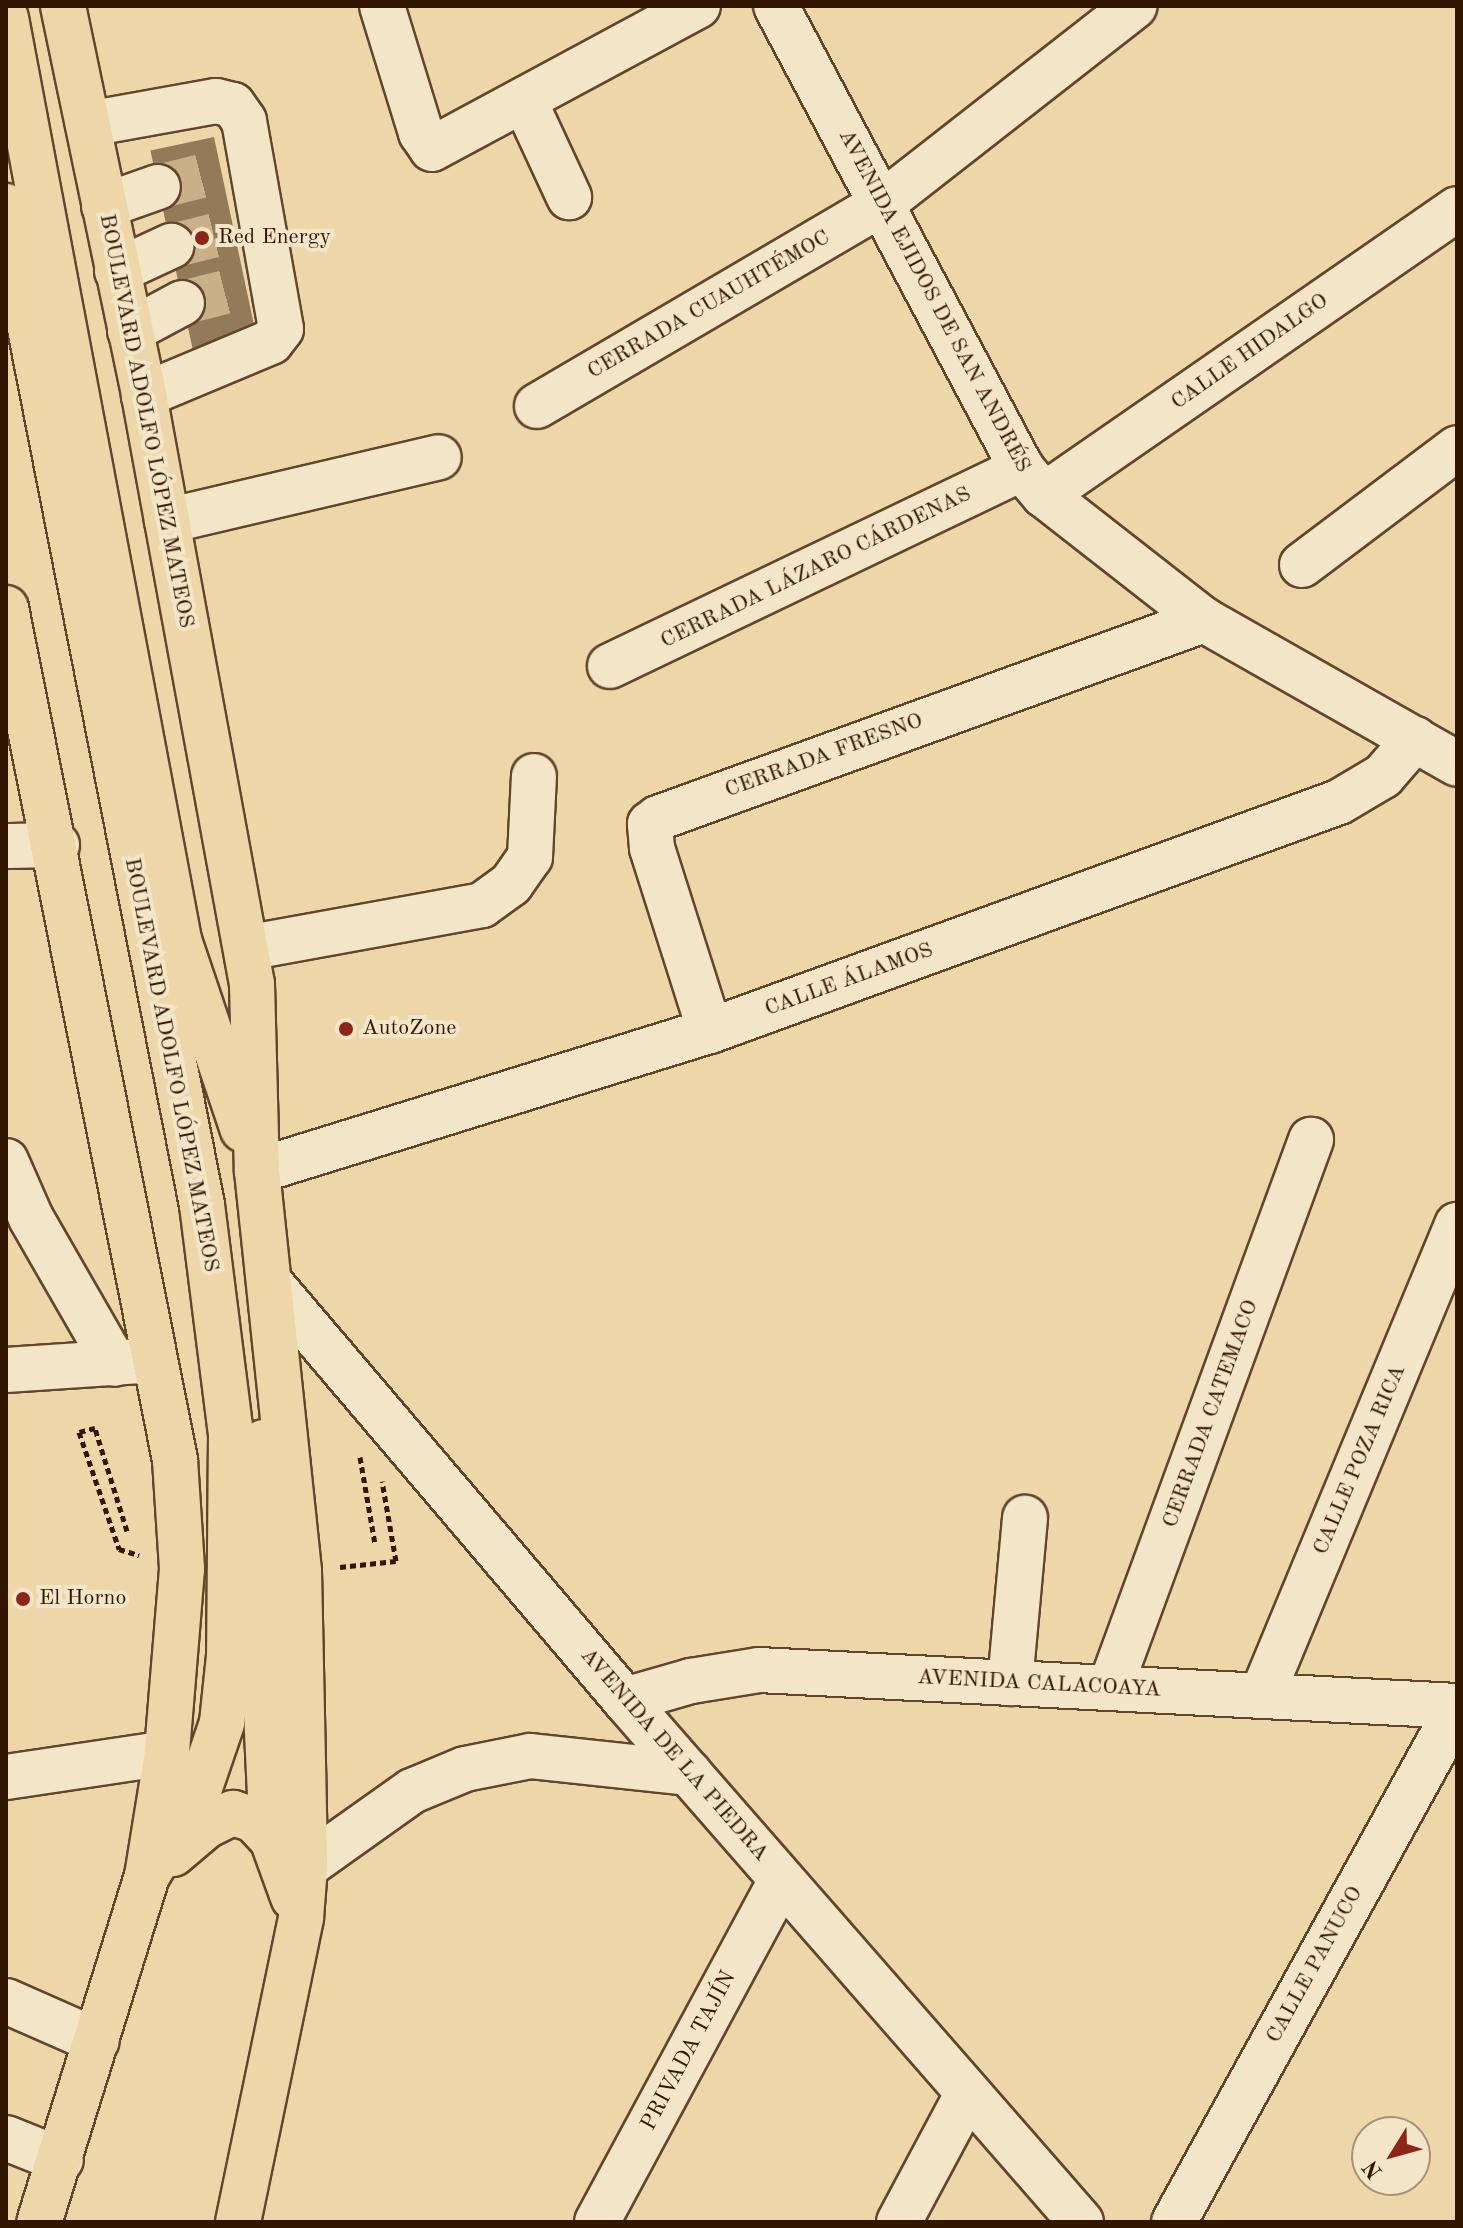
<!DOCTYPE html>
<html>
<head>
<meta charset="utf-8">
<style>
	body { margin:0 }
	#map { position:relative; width:1463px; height:2228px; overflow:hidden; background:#edd7a9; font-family:"Old Standard TT",serif }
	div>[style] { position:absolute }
	.building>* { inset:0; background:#937a59; transform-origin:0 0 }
	.minor-tunnel>* { height:44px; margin-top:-22px; transform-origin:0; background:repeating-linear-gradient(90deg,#c8b088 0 44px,transparent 0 66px) }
	.path>* { height:5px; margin-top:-2.5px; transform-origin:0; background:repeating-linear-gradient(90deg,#321602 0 6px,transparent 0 10px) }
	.roads { filter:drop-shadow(2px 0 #61462c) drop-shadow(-2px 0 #61462c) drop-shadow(0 2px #61462c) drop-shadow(0 -2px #61462c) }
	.minor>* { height:44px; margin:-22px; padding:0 22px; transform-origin:22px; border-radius:22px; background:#f3e5c7 }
	.major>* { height:44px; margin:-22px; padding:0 22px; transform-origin:22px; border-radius:22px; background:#edd7a9 }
	.dots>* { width:22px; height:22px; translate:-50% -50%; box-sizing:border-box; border:4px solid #f3e5c7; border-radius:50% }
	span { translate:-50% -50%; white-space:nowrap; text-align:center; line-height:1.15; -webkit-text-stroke:8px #f3e5c7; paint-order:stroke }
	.poi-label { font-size:22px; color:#321602 }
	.left { translate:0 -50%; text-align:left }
	.street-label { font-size:22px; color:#321602 }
	.frame { position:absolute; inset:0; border:8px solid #321602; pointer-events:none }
	.north { position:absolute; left:1351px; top:2116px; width:80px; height:80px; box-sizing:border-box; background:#f3e5c7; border:2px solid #a69278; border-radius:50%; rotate:233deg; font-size:22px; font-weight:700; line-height:32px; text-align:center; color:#321602 }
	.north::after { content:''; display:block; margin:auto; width:28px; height:36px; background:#8f2418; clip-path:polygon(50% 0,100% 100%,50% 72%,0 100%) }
</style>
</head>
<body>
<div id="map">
	<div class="building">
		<div style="left:214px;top:137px;width:203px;height:65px;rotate:78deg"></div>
	</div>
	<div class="minor-tunnel">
		<div style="left:158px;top:187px;width:65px;rotate:-14.3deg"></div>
		<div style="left:171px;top:246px;width:64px;rotate:-13.6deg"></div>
		<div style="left:182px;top:303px;width:65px;rotate:-14.3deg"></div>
	</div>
	<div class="path">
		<div style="left:360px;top:1457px;width:88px;rotate:80.2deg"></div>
		<div style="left:127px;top:1531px;width:108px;rotate:-107.3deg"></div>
		<div style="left:95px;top:1428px;width:16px;rotate:166deg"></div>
		<div style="left:79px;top:1432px;width:124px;rotate:71.1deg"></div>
		<div style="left:119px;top:1549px;width:21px;rotate:17deg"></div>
		<div style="left:340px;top:1567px;width:56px;rotate:-6.1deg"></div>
		<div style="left:396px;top:1561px;width:81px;rotate:-99.9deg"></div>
	</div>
	<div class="roads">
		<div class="minor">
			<div style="left:382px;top:6px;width:133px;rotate:72.9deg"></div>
			<div style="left:421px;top:133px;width:19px;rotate:55deg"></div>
			<div style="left:432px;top:149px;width:302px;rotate:-28.3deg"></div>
			<div style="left:776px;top:6px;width:524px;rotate:62.02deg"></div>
			<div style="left:1022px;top:469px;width:34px;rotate:50deg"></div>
			<div style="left:1044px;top:495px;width:203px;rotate:38deg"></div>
			<div style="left:1204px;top:620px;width:291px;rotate:29.6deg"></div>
			<div style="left:525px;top:102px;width:105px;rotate:65.1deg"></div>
			<div style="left:88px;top:124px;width:130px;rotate:-10.2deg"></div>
			<div style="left:216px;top:101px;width:17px;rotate:13deg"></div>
			<div style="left:233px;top:105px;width:19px;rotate:55deg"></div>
			<div style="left:244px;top:121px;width:211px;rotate:79.9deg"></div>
			<div style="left:281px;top:329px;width:16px;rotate:128deg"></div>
			<div style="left:271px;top:342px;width:138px;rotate:157.3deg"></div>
			<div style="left:104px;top:206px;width:57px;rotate:-19.4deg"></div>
			<div style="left:117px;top:271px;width:60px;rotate:-24.8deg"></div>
			<div style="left:130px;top:331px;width:59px;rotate:-28.3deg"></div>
			<div style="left:537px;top:406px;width:398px;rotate:-30.4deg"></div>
			<div style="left:880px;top:205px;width:323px;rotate:-38deg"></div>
			<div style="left:1044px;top:495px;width:502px;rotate:-34.7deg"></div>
			<div style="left:167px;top:521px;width:279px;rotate:-13.2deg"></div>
			<div style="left:1302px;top:565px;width:194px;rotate:-37deg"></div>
			<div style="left:610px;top:666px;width:457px;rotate:-25.6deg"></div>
			<div style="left:6px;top:846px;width:51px;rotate:-1.1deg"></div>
			<div style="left:246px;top:948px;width:240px;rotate:-10.3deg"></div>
			<div style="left:482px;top:905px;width:36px;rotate:-36deg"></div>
			<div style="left:511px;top:884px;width:33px;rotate:-55deg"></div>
			<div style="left:530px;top:857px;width:81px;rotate:-87.2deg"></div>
			<div style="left:710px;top:1031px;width:192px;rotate:-107.6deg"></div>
			<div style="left:652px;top:848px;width:24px;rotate:-95deg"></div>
			<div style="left:650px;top:824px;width:10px;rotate:-37deg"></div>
			<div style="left:658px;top:818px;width:581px;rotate:-19.93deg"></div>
			<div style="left:6px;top:1161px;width:62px;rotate:66.3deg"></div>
			<div style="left:31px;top:1218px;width:168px;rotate:60.1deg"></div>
			<div style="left:257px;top:1171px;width:474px;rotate:-17.2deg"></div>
			<div style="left:710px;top:1031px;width:669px;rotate:-20.01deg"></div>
			<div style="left:1339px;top:802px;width:51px;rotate:-30.6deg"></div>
			<div style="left:1383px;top:776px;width:49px;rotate:-49.1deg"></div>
			<div style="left:271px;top:1284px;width:546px;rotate:49.6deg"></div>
			<div style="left:625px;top:1700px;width:693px;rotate:48.86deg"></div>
			<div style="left:6px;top:1370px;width:135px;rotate:-3.8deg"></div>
			<div style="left:1010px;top:1683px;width:166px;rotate:-84.8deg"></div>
			<div style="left:1110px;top:1688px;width:584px;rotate:-69.86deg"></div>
			<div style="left:1262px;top:1695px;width:509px;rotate:-67.47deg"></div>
			<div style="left:625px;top:1700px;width:69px;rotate:-16.1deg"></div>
			<div style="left:691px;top:1681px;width:69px;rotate:-9.2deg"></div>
			<div style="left:759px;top:1670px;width:699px;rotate:2.95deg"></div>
			<div style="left:6px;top:1777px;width:163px;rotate:-8.5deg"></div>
			<div style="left:305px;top:1867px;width:131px;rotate:-35.4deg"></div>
			<div style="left:412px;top:1791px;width:57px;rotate:-22.5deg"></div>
			<div style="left:465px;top:1769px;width:66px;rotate:-11.3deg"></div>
			<div style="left:530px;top:1756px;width:160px;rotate:6.1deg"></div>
			<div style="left:6px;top:2001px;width:99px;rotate:23.7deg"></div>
			<div style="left:6px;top:2138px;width:59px;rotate:21.8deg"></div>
			<div style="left:597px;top:2222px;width:388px;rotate:-61.7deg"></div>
			<div style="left:899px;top:2222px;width:146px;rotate:-61.9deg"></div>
			<div style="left:1174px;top:2222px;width:586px;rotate:-61.12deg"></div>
		</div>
		<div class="major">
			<div style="left:63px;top:6px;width:397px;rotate:78.2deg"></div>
			<div style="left:144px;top:395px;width:599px;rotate:79.61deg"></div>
			<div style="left:252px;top:984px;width:187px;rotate:88.5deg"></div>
			<div style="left:257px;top:1171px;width:402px;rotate:84deg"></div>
			<div style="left:299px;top:1571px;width:296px;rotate:88.8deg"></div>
			<div style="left:305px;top:1867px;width:51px;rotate:94.5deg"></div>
			<div style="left:301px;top:1918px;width:310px;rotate:101.7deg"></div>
			<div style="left:6px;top:18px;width:938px;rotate:79.37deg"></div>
			<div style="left:179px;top:940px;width:200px;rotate:71.4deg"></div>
			<div style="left:6px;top:206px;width:1018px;rotate:78.9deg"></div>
			<div style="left:202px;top:1205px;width:232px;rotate:82.8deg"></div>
			<div style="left:231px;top:1435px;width:221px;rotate:90.5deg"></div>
			<div style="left:229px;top:1656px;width:67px;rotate:96deg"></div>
			<div style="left:222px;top:1723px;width:74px;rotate:108.9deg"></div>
			<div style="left:198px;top:1793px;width:97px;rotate:121.6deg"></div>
			<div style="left:6px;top:608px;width:869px;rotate:78.78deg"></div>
			<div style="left:175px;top:1460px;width:109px;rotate:86.3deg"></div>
			<div style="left:182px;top:1569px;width:185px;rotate:94.7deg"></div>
			<div style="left:167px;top:1753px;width:125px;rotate:99.2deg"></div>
			<div style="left:147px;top:1876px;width:362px;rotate:107.3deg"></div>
			<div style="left:264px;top:1442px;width:120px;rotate:92.4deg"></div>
			<div style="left:259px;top:1562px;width:277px;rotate:87.3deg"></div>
			<div style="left:272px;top:1839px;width:62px;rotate:70.1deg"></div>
			<div style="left:173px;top:1854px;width:43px;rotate:-40.3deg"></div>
			<div style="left:206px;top:1826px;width:30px;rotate:-26deg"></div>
			<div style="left:233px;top:1813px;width:22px;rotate:18deg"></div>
			<div style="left:254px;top:1820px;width:26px;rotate:47deg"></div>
		</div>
	</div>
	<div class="dots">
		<div style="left:202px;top:238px;background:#8f2418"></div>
		<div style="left:346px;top:1029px;background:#8f2418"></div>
		<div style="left:23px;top:1599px;background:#8f2418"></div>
	</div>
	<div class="poi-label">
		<span class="left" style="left:218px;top:238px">Red Energy</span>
		<span class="left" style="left:362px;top:1029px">AutoZone</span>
		<span class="left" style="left:39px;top:1599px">El Horno</span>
	</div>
	<div class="street-label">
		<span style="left:934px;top:301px;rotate:62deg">AVENIDA EJIDOS DE SAN ANDRÉS</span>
		<span style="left:709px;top:305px;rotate:-30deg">CERRADA CUAUHTÉMOC</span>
		<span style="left:1250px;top:352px;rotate:-35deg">CALLE HIDALGO</span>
		<span style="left:146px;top:421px;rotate:79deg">BOULEVARD ADOLFO LÓPEZ MATEOS</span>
		<span style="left:816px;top:568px;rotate:-26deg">CERRADA LÁZARO CÁRDENAS</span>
		<span style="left:824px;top:756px;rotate:-20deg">CERRADA FRESNO</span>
		<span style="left:849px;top:980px;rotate:-20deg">CALLE ÁLAMOS</span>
		<span style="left:171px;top:1065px;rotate:79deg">BOULEVARD ADOLFO LÓPEZ MATEOS</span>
		<span style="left:1211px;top:1414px;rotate:-70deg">CERRADA CATEMACO</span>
		<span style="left:1360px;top:1460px;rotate:-67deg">CALLE POZA RICA</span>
		<span style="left:1039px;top:1684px;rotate:3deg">AVENIDA CALACOAYA</span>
		<span style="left:674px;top:1755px;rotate:49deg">AVENIDA DE LA PIEDRA</span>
		<span style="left:1315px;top:1965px;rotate:-61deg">CALLE PANUCO</span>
		<span style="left:689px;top:2051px;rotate:-62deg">PRIVADA TAJÍN</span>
	</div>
	<div class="frame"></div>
	<div class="north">N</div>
</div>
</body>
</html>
